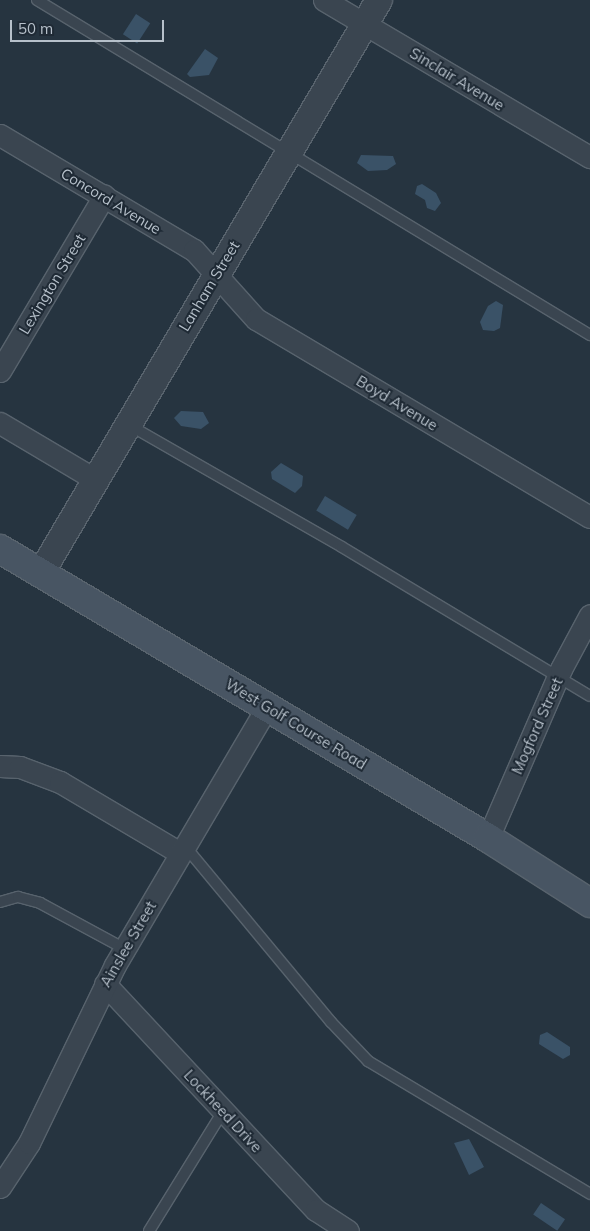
<!DOCTYPE html>
<html>
<head>
<meta charset="utf-8">
<style>
	body { margin:0 }
	#map { position:relative; width:590px; height:1231px; overflow:hidden; background:#263440; font-family:Mulish,sans-serif }
	div>[style] { position:absolute }
	.water>* { inset:0; background:#3a5267; transform-origin:0 0 }
	.roads { filter:drop-shadow(1px 0 #58636d) drop-shadow(-1px 0 #58636d) drop-shadow(0 1px #58636d) drop-shadow(0 -1px #58636d) }
	.service>* { height:10px; margin:-5px; padding:0 5px; transform-origin:5px; border-radius:5px; background:#3a4550 }
	.minor>* { height:21px; margin:-10.5px; padding:0 10.5px; transform-origin:10.5px; border-radius:10.5px; background:#3a4550 }
	.tertiary>* { height:26px; margin:-13px; padding:0 13px; transform-origin:13px; border-radius:13px; background:#3a4550 }
	.secondary>* { height:28px; margin:-14px; padding:0 14px; transform-origin:14px; border-radius:14px; background:#485563 }
	span { translate:-50% -50%; white-space:nowrap; text-align:center; line-height:1.15; -webkit-text-stroke:4px #1f2a35; paint-order:stroke }
	.street-label { font-size:15px; color:#b6c0ca }
	.scale { position:absolute; left:10px; top:20px; width:154px; height:22px; box-sizing:border-box; border:2px solid #b6c0ca; border-top:0; padding-left:6px; font-size:15px; line-height:18px; white-space:nowrap; color:#b6c0ca; -webkit-text-stroke:4px #1f2a35; paint-order:stroke }
</style>
</head>
<body>
<div id="map">
	<div class="water">
		<div style="left:136px;top:14px;width:17px;height:24px;rotate:33deg"></div>
		<div style="clip-path:polygon(205px 49px,218px 58px,209px 75px,190px 77px,187px 74px)"></div>
		<div style="clip-path:polygon(361px 155px,393px 156px,396px 164px,387px 170px,368px 171px,357px 163px)"></div>
		<div style="clip-path:polygon(422px 184px,436px 193px,441px 203px,435px 211px,427px 208px,425px 200px,415px 194px,417px 186px)"></div>
		<div style="clip-path:polygon(496px 301px,503px 305px,500px 328px,494px 331px,483px 330px,480px 322px,488px 306px)"></div>
		<div style="clip-path:polygon(181px 411px,203px 412px,209px 423px,201px 429px,181px 426px,174px 418px)"></div>
		<div style="clip-path:polygon(281px 463px,303px 476px,302px 486px,295px 493px,272px 479px,271px 472px)"></div>
		<div style="left:325px;top:496px;width:37px;height:17px;rotate:31deg"></div>
		<div style="clip-path:polygon(547px 1032px,570px 1047px,570px 1055px,563px 1059px,539px 1044px,540px 1035px)"></div>
		<div style="clip-path:polygon(469px 1139px,484px 1167px,469px 1175px,454px 1143px)"></div>
		<div style="left:541px;top:1203px;width:29px;height:14px;rotate:34deg"></div>
	</div>
	<div class="roads">
		<div class="service">
			<div style="left:37px;top:0;width:647px;rotate:31.21deg"></div>
			<div style="left:129px;top:425px;width:245px;rotate:29.8deg"></div>
			<div style="left:342px;top:547px;width:289px;rotate:31deg"></div>
			<div style="left:184px;top:845px;width:230px;rotate:50.3deg"></div>
			<div style="left:331px;top:1022px;width:54px;rotate:46.5deg"></div>
			<div style="left:368px;top:1061px;width:259px;rotate:30.9deg"></div>
			<div style="left:0;top:902px;width:19px;rotate:-16deg"></div>
			<div style="left:18px;top:897px;width:23px;rotate:15deg"></div>
			<div style="left:40px;top:903px;width:97px;rotate:28.4deg"></div>
			<div style="left:149px;top:1231px;width:141px;rotate:-58.3deg"></div>
		</div>
		<div class="minor">
			<div style="left:324px;top:0;width:309px;rotate:30.6deg"></div>
			<div style="left:0;top:135px;width:226px;rotate:30.7deg"></div>
			<div style="left:194px;top:250px;width:93px;rotate:48.1deg"></div>
			<div style="left:256px;top:319px;width:388px;rotate:30.7deg"></div>
			<div style="left:0;top:371px;width:204px;rotate:-59.3deg"></div>
			<div style="left:0;top:423px;width:112px;rotate:30.7deg"></div>
			<div style="left:0;top:766px;width:20px;rotate:3deg"></div>
			<div style="left:20px;top:767px;width:43px;rotate:20.6deg"></div>
			<div style="left:60px;top:782px;width:139px;rotate:30.6deg"></div>
			<div style="left:488px;top:838px;width:184px;rotate:-66.6deg"></div>
			<div style="left:561px;top:669px;width:61px;rotate:-61.8deg"></div>
			<div style="left:105px;top:984px;width:309px;rotate:47deg"></div>
			<div style="left:316px;top:1210px;width:38px;rotate:33deg"></div>
			<div style="left:0;top:1187px;width:53px;rotate:-56.6deg"></div>
			<div style="left:29px;top:1143px;width:198px;rotate:-64.2deg"></div>
			<div style="left:115px;top:965px;width:299px;rotate:-59.5deg"></div>
		</div>
		<div class="tertiary">
			<div style="left:41px;top:573px;width:665px;rotate:-59.46deg"></div>
		</div>
		<div class="secondary">
			<div style="left:0;top:549px;width:567px;rotate:30.63deg"></div>
			<div style="left:488px;top:838px;width:121px;rotate:32.5deg"></div>
		</div>
	</div>
	<div class="street-label">
		<span style="left:457px;top:79px;rotate:31deg">Sinclair Avenue</span>
		<span style="left:111px;top:201px;rotate:31deg">Concord Avenue</span>
		<span style="left:52px;top:284px;rotate:-59deg">Lexington Street</span>
		<span style="left:209px;top:286px;rotate:-59deg">Lanham Street</span>
		<span style="left:397px;top:403px;rotate:31deg">Boyd Avenue</span>
		<span style="left:296px;top:724px;rotate:31deg">West Golf Course Road</span>
		<span style="left:537px;top:726px;rotate:-66deg">Mogford Street</span>
		<span style="left:128px;top:944px;rotate:-60deg">Ainslee Street</span>
		<span style="left:223px;top:1111px;rotate:47deg">Lockheed Drive</span>
	</div>
	<div class="scale">50 m</div>
</div>
</body>
</html>
